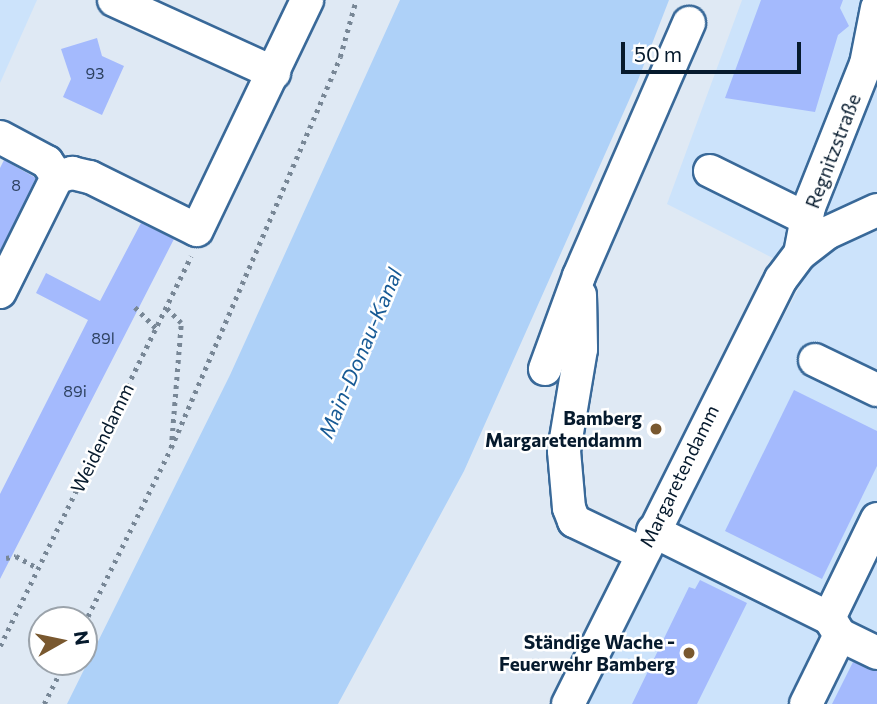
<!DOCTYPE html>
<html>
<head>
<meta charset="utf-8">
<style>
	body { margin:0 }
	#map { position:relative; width:877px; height:704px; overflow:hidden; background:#dfe9f4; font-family:Commissioner,sans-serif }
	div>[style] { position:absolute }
	.built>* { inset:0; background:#cce3fb }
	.water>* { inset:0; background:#aed1f8 }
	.building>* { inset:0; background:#a4bafd }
	.path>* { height:4.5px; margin-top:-2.25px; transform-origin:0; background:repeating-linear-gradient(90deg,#788796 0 3.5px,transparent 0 8.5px) }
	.roads { filter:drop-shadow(2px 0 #396999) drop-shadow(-2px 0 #396999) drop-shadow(0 2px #396999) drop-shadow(0 -2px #396999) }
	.minor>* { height:32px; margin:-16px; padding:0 16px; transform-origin:16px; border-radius:16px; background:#fff }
	.dots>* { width:19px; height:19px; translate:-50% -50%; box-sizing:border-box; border:4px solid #fff; border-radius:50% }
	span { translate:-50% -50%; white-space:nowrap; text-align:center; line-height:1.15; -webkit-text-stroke:5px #fff; paint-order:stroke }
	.number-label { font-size:16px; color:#2e4261 }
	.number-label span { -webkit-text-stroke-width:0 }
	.street-label { font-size:19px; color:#061a2d }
	.poi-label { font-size:19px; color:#061a2d; font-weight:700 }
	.right { translate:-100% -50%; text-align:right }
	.water-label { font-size:21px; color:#175a95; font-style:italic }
	.north { position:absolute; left:28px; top:606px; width:70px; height:70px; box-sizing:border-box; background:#fff; border:2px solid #9ba3ab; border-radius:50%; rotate:81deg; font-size:19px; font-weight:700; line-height:28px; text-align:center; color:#061a2d }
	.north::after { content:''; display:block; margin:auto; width:24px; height:32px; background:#79582f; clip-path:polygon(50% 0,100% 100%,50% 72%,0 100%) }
	.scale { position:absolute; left:621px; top:42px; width:180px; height:32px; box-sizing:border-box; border:4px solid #061a2d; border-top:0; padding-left:9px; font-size:21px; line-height:24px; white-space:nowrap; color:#061a2d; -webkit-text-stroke:5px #fff; paint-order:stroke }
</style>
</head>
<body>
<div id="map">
	<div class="built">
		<div style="clip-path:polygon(0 0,37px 0,0 83px)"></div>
		<div style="clip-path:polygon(742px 0,877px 0,877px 704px,584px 704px,677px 515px,806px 275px,667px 204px)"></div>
	</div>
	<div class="water">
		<div style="clip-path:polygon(400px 0,669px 0,638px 80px,464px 471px,338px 704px,67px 704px,230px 375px)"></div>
	</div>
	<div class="building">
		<div style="clip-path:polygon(761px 0,843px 0,840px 8px,849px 26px,838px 35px,815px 112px,725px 98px)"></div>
		<div style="clip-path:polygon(97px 38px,102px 56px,124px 66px,102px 115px,63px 97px,71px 79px,61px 49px)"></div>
		<div style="clip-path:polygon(4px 160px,36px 178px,0 251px,0 168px)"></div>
		<div style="clip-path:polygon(141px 223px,174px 239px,0 579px,0 494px,88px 320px,36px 293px,46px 273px,100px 301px)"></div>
		<div style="clip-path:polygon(794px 390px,877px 431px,877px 466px,822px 579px,725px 531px)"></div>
		<div style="clip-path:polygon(700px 580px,747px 603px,697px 704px,632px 704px,689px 587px,695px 589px)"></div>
		<div style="clip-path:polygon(853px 662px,877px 671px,877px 704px,832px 704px)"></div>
	</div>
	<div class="path">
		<div style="left:135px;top:307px;width:30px;rotate:45deg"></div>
		<div style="left:171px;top:448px;width:426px;rotate:-66.6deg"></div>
		<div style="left:340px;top:57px;width:59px;rotate:-74.3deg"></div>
		<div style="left:6px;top:558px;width:10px;rotate:-11deg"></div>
		<div style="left:16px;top:556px;width:25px;rotate:29deg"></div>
		<div style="left:84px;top:624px;width:196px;rotate:-63.7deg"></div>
		<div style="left:171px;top:448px;width:125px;rotate:-85.4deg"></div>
		<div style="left:181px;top:323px;width:21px;rotate:-135deg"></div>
		<div style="left:0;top:646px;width:434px;rotate:-63.9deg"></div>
		<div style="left:44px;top:704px;width:47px;rotate:-63.4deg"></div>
	</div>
	<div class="roads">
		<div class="minor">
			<div style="left:114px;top:0;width:176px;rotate:24.5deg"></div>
			<div style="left:0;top:137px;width:53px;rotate:28deg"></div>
			<div style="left:47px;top:162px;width:18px;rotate:56deg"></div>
			<div style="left:710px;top:171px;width:108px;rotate:26.3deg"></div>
			<div style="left:57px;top:177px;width:16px;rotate:-15deg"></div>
			<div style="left:72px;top:173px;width:18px;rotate:13deg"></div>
			<div style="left:90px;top:177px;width:119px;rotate:26.4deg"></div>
			<div style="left:197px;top:230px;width:255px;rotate:-64.4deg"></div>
			<div style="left:800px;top:254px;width:48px;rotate:-79.2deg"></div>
			<div style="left:809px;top:207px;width:154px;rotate:-68.3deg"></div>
			<div style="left:866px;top:64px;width:57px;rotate:-78.9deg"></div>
			<div style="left:0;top:292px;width:128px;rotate:-63.6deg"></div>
			<div style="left:580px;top:295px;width:54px;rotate:88.9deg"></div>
			<div style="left:581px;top:349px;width:103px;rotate:99.5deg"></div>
			<div style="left:564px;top:451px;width:57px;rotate:85deg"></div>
			<div style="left:569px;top:508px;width:14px;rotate:69deg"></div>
			<div style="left:574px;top:521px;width:74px;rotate:25.5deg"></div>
			<div style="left:815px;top:360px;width:69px;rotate:25.8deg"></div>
			<div style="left:545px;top:369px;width:99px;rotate:-69.9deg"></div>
			<div style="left:579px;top:276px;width:276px;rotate:-66.5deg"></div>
			<div style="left:653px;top:531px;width:196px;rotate:26.3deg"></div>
			<div style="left:829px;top:618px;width:110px;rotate:-64.1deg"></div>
			<div style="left:830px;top:619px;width:19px;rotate:58deg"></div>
			<div style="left:840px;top:635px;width:41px;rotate:25.9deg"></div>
			<div style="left:568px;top:704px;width:475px;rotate:-63.4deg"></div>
			<div style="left:781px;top:279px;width:31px;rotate:-53deg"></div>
			<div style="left:800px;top:254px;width:34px;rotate:-38deg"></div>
			<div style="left:827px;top:233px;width:55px;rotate:-24.7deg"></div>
			<div style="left:806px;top:704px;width:77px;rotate:-63.8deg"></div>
		</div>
	</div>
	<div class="dots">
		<div style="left:656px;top:429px;background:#79582f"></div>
		<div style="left:689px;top:653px;background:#79582f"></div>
	</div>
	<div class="number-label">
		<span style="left:95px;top:73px">93</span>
		<span style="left:16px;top:185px">8</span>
		<span style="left:103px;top:338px">89l</span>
		<span style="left:75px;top:391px">89i</span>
	</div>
	<div class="street-label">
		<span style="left:833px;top:151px;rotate:-69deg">Regnitzstraße</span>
		<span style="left:102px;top:438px;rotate:-64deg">Weidendamm</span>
		<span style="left:679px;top:476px;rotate:-64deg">Margaretendamm</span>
	</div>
	<div class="poi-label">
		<span class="right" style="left:642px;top:429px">Bamberg<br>Margaretendamm</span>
		<span class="right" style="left:675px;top:653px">Ständige Wache -<br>Feuerwehr Bamberg</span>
	</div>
	<div class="water-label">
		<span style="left:360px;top:353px;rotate:-67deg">Main-Donau-Kanal</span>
	</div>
	<div class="north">N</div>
	<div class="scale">50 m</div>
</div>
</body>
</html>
